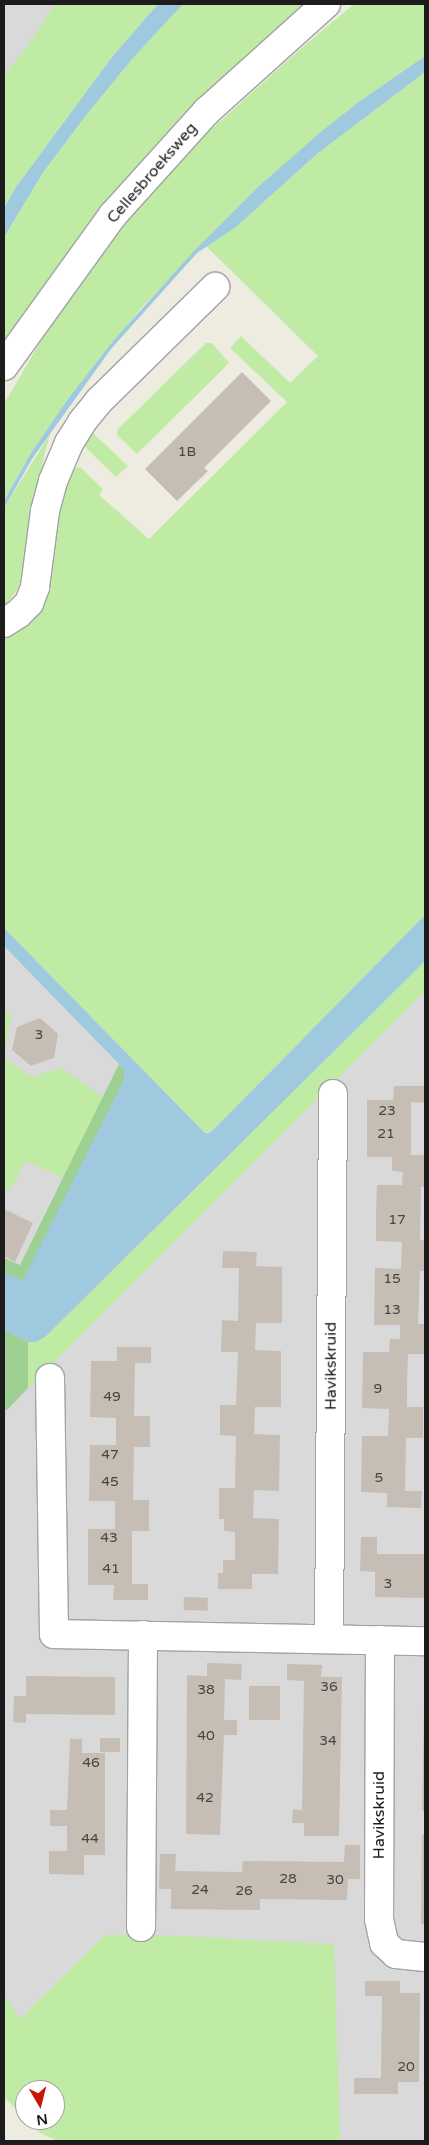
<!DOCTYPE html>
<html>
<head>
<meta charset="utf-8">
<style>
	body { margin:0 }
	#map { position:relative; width:429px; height:2145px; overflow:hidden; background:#eeebe1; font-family:"Varela Round",sans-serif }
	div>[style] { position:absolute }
	.residential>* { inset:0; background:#dad9d9 }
	.grass>* { inset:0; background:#bfeba4 }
	.forest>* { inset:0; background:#9ed093 }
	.water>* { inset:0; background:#9fc9de }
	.building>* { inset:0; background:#c6beb4; transform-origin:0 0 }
	.roads { filter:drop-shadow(1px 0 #a3a3a3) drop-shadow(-1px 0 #a3a3a3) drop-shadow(0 1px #a3a3a3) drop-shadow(0 -1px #a3a3a3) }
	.minor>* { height:28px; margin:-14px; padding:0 14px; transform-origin:14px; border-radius:14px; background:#fff }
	span { translate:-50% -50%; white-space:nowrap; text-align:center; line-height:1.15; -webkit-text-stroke:5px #fff; paint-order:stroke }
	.number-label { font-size:14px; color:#464442 }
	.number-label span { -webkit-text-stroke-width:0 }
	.street-label { font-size:16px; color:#1c1c1c }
	.frame { position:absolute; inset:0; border:5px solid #1c1c1c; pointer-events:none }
	.north { position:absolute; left:15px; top:2080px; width:50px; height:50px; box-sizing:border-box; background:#fff; border:1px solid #a4a4a4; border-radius:50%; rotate:172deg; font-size:14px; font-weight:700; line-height:20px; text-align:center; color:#1c1c1c }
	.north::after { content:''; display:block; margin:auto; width:18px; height:22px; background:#c81700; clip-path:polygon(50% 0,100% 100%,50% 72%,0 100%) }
</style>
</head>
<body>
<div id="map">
	<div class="residential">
		<div style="clip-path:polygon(4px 4px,84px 4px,4px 202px)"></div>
		<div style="clip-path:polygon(4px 940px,214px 1155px,425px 940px,425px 2141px,140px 2141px,4px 2013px)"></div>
	</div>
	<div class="grass">
		<div style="clip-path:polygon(55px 4px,158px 4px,112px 57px,16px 187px,4px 208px,4px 75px,27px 47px)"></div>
		<div style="clip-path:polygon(183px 4px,305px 4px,218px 81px,93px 219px,4px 350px,4px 237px,44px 171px,87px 114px,133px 58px)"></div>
		<div style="clip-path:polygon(354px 4px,425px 4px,425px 56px,360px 101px,259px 186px,142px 307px,68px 399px,31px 453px,4px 501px,4px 404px,58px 312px,104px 245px,160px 176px,297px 52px)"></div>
		<div style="clip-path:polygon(425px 72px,425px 915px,212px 1131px,205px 1133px,4px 928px,4px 636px,43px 599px,50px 583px,59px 513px,67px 483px,74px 468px,80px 467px,103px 489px,99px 495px,149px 539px,287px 402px,230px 348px,241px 336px,290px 383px,318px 356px,206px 246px,236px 227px,317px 154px)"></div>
		<div style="clip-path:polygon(206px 343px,212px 343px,229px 363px,137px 454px,117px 435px,117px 430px)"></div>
		<div style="clip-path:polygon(92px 432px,128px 466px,116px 477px,84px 446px,85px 440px)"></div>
		<div style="clip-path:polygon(50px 434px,44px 456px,29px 560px,17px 590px,4px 607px,4px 508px)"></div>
		<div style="clip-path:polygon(425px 961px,425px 994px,422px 994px,28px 1388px,28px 1342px,36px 1342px,45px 1337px)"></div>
		<div style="clip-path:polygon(4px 1009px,11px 1015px,4px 1058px,32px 1077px,61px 1068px,103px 1097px,63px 1178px,25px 1161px,10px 1191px,4px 1188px)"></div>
		<div style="clip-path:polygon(105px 1935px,156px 1935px,334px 1944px,340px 2141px,58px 2141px,40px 2133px,27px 2120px,55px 2120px,55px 2090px,25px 2090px,25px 2118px,4px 2097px,4px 1994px,20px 2019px)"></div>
	</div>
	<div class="forest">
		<div style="clip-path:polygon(119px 1064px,124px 1070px,125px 1078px,23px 1281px,4px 1273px,4px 1258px,20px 1265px)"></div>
		<div style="clip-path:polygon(4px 1330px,28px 1342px,28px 1388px,7px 1410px,4px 1410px)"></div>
	</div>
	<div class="water">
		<div style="clip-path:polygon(158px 4px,183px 4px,133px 58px,87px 114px,44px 171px,4px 237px,4px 208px,16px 187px,112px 57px)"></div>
		<div style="clip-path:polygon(425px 56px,425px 72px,317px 154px,236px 227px,197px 253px,111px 349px,32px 459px,4px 508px,4px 501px,31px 453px,68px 399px,114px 340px,193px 252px,259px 186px,322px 131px,360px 101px)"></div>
		<div style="clip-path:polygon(425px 915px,425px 961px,45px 1337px,36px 1342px,28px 1342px,4px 1330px,4px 1273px,23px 1280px,125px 1078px,124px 1070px,119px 1064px,4px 946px,4px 928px,205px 1133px,208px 1133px,212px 1131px)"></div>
	</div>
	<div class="building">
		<div style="clip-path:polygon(242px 372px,271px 401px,204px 468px,208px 471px,177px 501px,145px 469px)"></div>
		<div style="clip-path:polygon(40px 1018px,58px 1034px,54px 1058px,31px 1066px,12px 1050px,17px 1027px)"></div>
		<div style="clip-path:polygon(394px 1086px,425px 1086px,425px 1103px,411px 1102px,411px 1155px,425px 1155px,425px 1187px,421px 1187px,420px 1240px,425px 1240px,425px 1271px,420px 1271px,418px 1324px,425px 1324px,425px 1339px,424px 1354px,408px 1354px,407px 1381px,407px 1407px,423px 1407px,423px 1438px,406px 1438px,405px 1491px,422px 1491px,421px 1508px,387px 1507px,387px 1493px,361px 1492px,362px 1436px,388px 1436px,389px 1409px,362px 1408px,363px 1352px,389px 1352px,390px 1339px,400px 1339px,400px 1325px,374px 1325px,375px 1268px,401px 1269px,402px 1242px,376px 1241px,376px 1212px,377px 1185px,402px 1185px,403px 1172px,392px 1171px,392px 1157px,367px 1157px,367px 1100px,393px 1100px)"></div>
		<div style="clip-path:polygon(4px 1209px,33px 1223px,15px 1262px,4px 1256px)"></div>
		<div style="clip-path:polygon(223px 1251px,257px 1252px,256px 1266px,282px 1267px,282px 1323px,256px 1323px,255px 1350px,281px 1351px,281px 1407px,255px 1407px,254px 1434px,280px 1435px,279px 1491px,254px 1490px,253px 1518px,279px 1519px,278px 1574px,252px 1574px,252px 1589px,218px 1589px,218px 1573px,223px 1573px,223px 1560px,235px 1560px,235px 1532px,224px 1531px,224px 1519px,219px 1519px,219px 1488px,235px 1488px,236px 1436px,220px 1435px,220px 1405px,236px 1405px,238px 1352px,221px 1352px,222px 1320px,238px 1321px,239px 1268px,222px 1268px)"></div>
		<div style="clip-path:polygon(117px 1347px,151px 1347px,151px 1363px,135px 1363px,134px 1416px,150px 1416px,150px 1447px,134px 1447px,133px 1500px,149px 1500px,149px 1531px,132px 1531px,132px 1584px,148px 1584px,148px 1600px,113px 1600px,114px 1585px,88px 1585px,88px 1529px,115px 1529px,115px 1501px,89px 1501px,90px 1445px,116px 1445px,116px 1418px,90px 1417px,91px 1361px,117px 1361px)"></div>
		<div style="clip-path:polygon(361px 1537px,377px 1537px,377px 1554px,425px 1554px,425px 1598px,375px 1597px,375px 1572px,360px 1571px)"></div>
		<div style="left:184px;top:1597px;width:24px;height:13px;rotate:2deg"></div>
		<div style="clip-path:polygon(207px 1663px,242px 1664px,241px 1680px,225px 1679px,224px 1720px,237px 1720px,237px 1735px,224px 1735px,220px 1835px,186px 1834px,187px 1675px,207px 1676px)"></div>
		<div style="clip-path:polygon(287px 1664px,322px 1665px,321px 1677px,342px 1677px,339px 1836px,304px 1836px,304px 1823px,292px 1823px,293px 1809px,302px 1810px,304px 1681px,287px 1680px)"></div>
		<div style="clip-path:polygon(26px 1676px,115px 1677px,115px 1715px,26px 1714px,26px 1723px,13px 1722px,14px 1696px,26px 1696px)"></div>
		<div style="left:249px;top:1686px;width:31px;height:34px"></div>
		<div style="clip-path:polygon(424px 1710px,425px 1710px,425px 1811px,422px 1811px)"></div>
		<div style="left:100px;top:1738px;width:20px;height:14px"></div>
		<div style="clip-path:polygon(70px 1739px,82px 1739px,82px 1753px,105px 1753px,105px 1855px,84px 1855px,84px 1875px,49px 1874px,49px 1851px,67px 1851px,67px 1826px,50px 1826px,50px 1810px,67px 1810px)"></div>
		<div style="clip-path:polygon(422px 1835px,425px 1835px,425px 1924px,421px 1924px)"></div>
		<div style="clip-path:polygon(345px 1845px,360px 1845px,360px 1879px,348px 1879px,347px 1900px,260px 1899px,260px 1910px,171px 1909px,171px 1889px,159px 1889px,160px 1854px,176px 1854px,175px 1871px,242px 1872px,243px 1861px,344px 1862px)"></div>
		<div style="clip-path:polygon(365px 1981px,400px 1981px,400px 1993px,420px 1993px,419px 2082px,398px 2082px,398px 2094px,354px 2094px,354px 2078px,381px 2078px,382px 1996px,365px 1996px)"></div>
	</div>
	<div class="roads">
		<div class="minor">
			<div style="left:4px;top:366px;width:186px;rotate:-54.2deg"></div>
			<div style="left:113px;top:215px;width:140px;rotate:-47.9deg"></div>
			<div style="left:207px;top:111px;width:160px;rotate:-42deg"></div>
			<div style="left:4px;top:623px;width:17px;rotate:-33deg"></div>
			<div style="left:18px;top:614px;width:16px;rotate:-45deg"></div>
			<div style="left:29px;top:603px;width:17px;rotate:-69deg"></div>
			<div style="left:35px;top:587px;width:77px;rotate:-82.5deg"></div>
			<div style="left:45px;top:511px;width:31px;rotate:-75deg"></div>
			<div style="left:53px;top:481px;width:41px;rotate:-67.2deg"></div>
			<div style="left:69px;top:443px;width:25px;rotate:-58deg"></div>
			<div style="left:82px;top:422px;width:27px;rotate:-51deg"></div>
			<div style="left:99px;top:401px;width:163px;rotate:-44.5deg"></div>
			<div style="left:50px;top:1378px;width:256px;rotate:89.1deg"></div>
			<div style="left:54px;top:1634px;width:371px;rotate:1.1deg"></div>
			<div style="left:329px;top:1639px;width:545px;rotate:-89.58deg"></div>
			<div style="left:380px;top:1640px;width:279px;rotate:90.2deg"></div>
			<div style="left:379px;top:1919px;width:25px;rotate:78deg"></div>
			<div style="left:384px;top:1943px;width:16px;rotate:43deg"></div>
			<div style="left:396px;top:1954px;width:29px;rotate:6deg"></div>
			<div style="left:141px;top:1927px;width:292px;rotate:-89.6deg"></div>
		</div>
	</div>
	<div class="number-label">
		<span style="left:187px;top:452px">1B</span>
		<span style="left:39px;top:1035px">3</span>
		<span style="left:387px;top:1111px">23</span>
		<span style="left:386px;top:1134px">21</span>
		<span style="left:397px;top:1220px">17</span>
		<span style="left:392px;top:1279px">15</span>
		<span style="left:392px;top:1310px">13</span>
		<span style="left:378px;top:1389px">9</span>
		<span style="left:112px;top:1397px">49</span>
		<span style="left:110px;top:1455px">47</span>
		<span style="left:379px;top:1478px">5</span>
		<span style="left:110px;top:1482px">45</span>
		<span style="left:109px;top:1538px">43</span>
		<span style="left:111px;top:1569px">41</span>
		<span style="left:388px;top:1584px">3</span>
		<span style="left:329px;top:1687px">36</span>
		<span style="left:206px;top:1690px">38</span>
		<span style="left:206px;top:1736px">40</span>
		<span style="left:328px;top:1741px">34</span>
		<span style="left:91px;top:1763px">46</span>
		<span style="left:205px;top:1798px">42</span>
		<span style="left:90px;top:1839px">44</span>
		<span style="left:288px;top:1879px">28</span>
		<span style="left:335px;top:1880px">30</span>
		<span style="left:200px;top:1890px">24</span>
		<span style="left:244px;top:1891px">26</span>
		<span style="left:406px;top:2067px">20</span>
	</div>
	<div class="street-label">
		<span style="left:152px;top:173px;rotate:-49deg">Cellesbroeksweg</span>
		<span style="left:331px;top:1366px;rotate:-90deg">Havikskruid</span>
		<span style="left:379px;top:1815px;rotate:-90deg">Havikskruid</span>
	</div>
	<div class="frame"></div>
	<div class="north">N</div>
</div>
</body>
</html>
